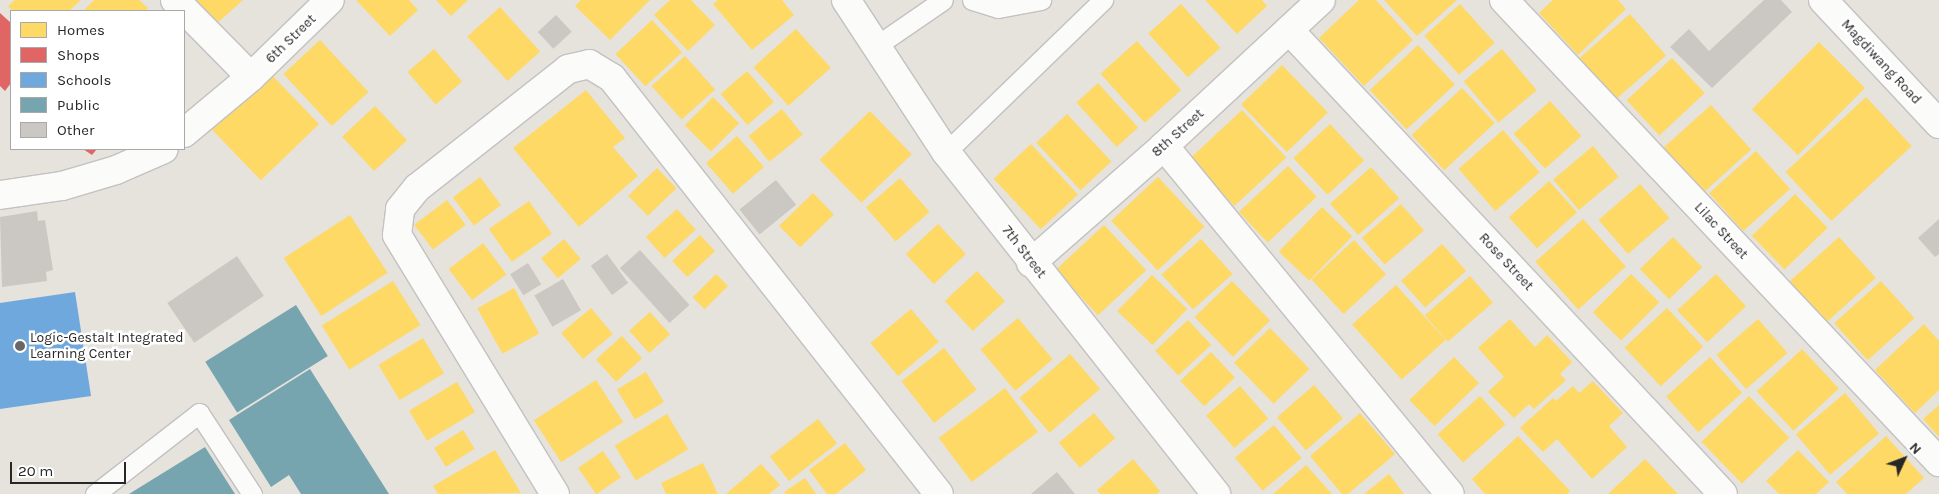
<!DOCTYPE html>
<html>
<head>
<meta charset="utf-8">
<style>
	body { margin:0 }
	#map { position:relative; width:1939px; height:494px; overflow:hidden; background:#e6e2dc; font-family:Karla,sans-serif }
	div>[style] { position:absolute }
	.homes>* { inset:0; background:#ffd966; transform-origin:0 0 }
	.shops>* { inset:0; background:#e06666 }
	.schools>* { inset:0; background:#6fa8dc }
	.public>* { inset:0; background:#76a5af; transform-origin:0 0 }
	.building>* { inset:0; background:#cbc8c3; transform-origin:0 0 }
	.roads { filter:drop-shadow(1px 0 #c3c1c2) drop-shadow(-1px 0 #c3c1c2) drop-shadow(0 1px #c3c1c2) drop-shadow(0 -1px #c3c1c2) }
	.service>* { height:19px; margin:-9.5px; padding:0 9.5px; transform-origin:9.5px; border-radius:9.5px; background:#fbfbfa }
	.minor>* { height:28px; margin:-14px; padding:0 14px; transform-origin:14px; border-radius:14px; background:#fbfbfa }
	.tertiary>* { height:28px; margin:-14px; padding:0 14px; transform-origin:14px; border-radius:14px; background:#fbfbfa }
	.secondary>* { height:28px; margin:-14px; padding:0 14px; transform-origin:14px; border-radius:14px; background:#fbfbfa }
	.dots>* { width:14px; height:14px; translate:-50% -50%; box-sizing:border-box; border:2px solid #fff; border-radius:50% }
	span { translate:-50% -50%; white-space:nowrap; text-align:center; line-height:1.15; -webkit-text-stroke:5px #fff; paint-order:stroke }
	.street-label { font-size:14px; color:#272727 }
	.poi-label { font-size:14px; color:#272727 }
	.left { translate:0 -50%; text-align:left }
	.legend { position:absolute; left:10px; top:10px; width:175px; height:140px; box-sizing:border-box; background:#fff; border:1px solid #a9a9a9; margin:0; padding:6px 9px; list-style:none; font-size:15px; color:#272727 }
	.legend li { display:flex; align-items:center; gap:10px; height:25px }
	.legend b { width:25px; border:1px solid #a9a9a9 }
	.north { position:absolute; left:1879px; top:434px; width:50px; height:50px; -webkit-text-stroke:4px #fff; paint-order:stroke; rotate:47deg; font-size:14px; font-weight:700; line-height:20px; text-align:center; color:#272727 }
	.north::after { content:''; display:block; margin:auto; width:18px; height:22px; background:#272727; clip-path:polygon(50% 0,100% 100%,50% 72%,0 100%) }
	.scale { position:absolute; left:10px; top:462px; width:116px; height:22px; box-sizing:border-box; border:2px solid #272727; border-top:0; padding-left:6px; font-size:15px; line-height:18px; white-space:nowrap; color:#272727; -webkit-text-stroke:4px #fff; paint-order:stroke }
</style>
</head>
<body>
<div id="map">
	<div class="homes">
		<div style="clip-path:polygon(15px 0,81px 0,69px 11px,13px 11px,8px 6px)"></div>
		<div style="clip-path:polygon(94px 0,139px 0,148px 8px,145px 11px,83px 11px)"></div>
		<div style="clip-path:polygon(190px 0,243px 0,214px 26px)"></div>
		<div style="clip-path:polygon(356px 0,409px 0,418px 10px,390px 36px)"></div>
		<div style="clip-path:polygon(436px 0,468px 0,451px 16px)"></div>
		<div style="clip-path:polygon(581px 0,650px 0,610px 40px,575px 6px)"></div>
		<div style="clip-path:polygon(670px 0,691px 0,715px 25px,688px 51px,654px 15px)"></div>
		<div style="clip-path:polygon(718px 0,782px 0,794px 15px,752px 50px,713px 4px)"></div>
		<div style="clip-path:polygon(1205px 0,1262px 0,1267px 6px,1237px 34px)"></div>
		<div style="clip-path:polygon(1359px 0,1376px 0,1413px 40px,1364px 86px,1319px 38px)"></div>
		<div style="clip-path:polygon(1384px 0,1457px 0,1417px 36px)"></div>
		<div style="clip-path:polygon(1553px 0,1618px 0,1626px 9px,1578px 55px,1539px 13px)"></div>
		<div style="left:1181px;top:4px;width:59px;height:44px;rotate:48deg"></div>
		<div style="left:1460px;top:4px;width:52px;height:48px;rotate:48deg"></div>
		<div style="left:500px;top:7px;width:60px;height:44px;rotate:48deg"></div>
		<div style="left:1630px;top:14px;width:55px;height:69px;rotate:49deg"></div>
		<div style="left:652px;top:20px;width:44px;height:50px;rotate:47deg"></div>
		<div style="left:796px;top:29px;width:52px;height:57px;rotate:48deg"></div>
		<div style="left:320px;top:40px;width:71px;height:50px;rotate:47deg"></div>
		<div style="left:1137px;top:41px;width:66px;height:49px;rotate:48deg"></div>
		<div style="left:1819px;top:42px;width:65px;height:95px;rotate:45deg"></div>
		<div style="left:1418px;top:45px;width:54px;height:66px;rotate:47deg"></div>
		<div style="left:434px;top:49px;width:43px;height:35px;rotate:49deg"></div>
		<div style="left:1502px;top:49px;width:54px;height:50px;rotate:50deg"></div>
		<div style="left:685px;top:56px;width:45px;height:45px;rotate:48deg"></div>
		<div style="left:1672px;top:58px;width:48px;height:62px;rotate:47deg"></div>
		<div style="left:1282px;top:65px;width:66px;height:57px;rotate:46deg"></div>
		<div style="left:267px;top:70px;width:75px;height:81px;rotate:46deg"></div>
		<div style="left:747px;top:71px;width:41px;height:35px;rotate:49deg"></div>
		<div style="left:1098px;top:83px;width:60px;height:29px;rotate:48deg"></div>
		<div style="left:1462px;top:88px;width:48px;height:69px;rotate:47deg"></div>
		<div style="clip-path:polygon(586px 90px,625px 138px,613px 147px,638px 176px,579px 227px,513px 148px)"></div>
		<div style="left:713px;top:97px;width:37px;height:40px;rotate:45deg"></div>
		<div style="left:1866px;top:97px;width:67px;height:110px;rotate:47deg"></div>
		<div style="left:1550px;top:101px;width:47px;height:49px;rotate:48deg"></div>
		<div style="left:1711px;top:105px;width:60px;height:67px;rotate:48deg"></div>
		<div style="left:375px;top:106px;width:47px;height:45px;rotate:47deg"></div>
		<div style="left:782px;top:109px;width:33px;height:43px;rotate:51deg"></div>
		<div style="left:1242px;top:110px;width:65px;height:71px;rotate:47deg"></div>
		<div style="left:870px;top:111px;width:60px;height:70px;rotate:46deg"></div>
		<div style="left:1067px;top:114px;width:65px;height:42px;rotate:47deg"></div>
		<div style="left:1330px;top:124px;width:50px;height:50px;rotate:47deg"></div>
		<div style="left:1503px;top:130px;width:56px;height:59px;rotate:49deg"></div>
		<div style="left:737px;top:136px;width:41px;height:41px;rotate:49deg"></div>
		<div style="left:1031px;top:144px;width:69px;height:51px;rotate:47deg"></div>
		<div style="left:1593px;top:146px;width:40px;height:52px;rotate:50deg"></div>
		<div style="left:1756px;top:151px;width:51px;height:63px;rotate:48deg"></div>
		<div style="left:1288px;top:166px;width:42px;height:67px;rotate:47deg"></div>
		<div style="left:1371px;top:167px;width:42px;height:55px;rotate:48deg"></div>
		<div style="left:657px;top:168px;width:28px;height:40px;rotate:46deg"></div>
		<div style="left:480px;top:177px;width:35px;height:34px;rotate:53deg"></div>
		<div style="left:1158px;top:177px;width:68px;height:64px;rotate:47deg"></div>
		<div style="left:900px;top:178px;width:45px;height:45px;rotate:49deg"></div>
		<div style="left:1549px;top:181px;width:42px;height:54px;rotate:48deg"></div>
		<div style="left:1640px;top:184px;width:45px;height:55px;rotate:49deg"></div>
		<div style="left:813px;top:193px;width:30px;height:47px;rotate:46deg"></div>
		<div style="left:1795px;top:194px;width:47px;height:60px;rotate:46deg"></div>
		<div style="left:447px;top:200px;width:31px;height:41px;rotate:53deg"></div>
		<div style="left:529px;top:201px;width:40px;height:49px;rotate:55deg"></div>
		<div style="left:1401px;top:204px;width:35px;height:52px;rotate:49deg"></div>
		<div style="left:1322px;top:207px;width:42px;height:62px;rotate:44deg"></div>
		<div style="left:677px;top:209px;width:28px;height:42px;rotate:48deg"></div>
		<div style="left:350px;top:215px;width:69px;height:79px;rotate:57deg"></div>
		<div style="left:1583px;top:219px;width:64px;height:64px;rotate:48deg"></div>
		<div style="left:938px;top:224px;width:41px;height:44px;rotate:47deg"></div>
		<div style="left:1104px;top:225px;width:62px;height:66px;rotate:47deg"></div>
		<div style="left:700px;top:235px;width:22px;height:38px;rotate:47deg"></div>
		<div style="left:1673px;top:237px;width:42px;height:46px;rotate:46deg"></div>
		<div style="left:1839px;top:237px;width:55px;height:70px;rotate:48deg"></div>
		<div style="left:564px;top:239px;width:26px;height:30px;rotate:50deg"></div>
		<div style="left:1201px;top:239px;width:47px;height:53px;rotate:48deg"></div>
		<div style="left:1354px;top:240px;width:47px;height:58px;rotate:47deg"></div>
		<div style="left:483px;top:243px;width:39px;height:43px;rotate:53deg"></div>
		<div style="left:1442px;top:244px;width:36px;height:55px;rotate:48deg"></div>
		<div style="left:977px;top:271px;width:41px;height:44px;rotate:47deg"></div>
		<div style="left:716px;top:274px;width:17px;height:33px;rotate:45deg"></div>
		<div style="left:1631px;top:274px;width:40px;height:54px;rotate:45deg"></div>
		<div style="left:1716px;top:274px;width:44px;height:53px;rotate:47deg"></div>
		<div style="left:1152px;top:275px;width:49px;height:50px;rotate:44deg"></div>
		<div style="left:1470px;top:276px;width:35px;height:60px;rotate:49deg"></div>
		<div style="left:393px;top:281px;width:52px;height:84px;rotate:58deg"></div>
		<div style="left:1232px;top:281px;width:55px;height:52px;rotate:46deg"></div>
		<div style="left:1881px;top:281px;width:50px;height:63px;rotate:48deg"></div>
		<div style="left:1396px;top:285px;width:74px;height:59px;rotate:48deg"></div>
		<div style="left:514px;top:288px;width:52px;height:42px;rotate:61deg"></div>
		<div style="left:591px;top:308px;width:34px;height:39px;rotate:50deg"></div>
		<div style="left:1667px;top:308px;width:53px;height:58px;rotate:47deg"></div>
		<div style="left:911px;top:309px;width:43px;height:53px;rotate:50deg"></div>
		<div style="left:650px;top:312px;width:30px;height:28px;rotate:48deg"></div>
		<div style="left:1018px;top:318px;width:54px;height:49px;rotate:50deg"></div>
		<div style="clip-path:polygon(1510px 319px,1535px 347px,1547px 335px,1572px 362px,1560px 374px,1566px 380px,1534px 409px,1529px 404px,1514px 418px,1488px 392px,1504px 377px,1478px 348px)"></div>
		<div style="left:1758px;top:319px;width:45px;height:55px;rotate:49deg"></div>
		<div style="left:1188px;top:320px;width:34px;height:45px;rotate:47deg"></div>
		<div style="clip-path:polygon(1924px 324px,1939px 341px,1939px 390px,1915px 413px,1875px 370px)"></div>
		<div style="left:1270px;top:328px;width:57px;height:50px;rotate:46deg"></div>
		<div style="left:622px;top:336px;width:30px;height:35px;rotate:48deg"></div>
		<div style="left:423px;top:338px;width:41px;height:52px;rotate:59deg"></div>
		<div style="left:944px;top:348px;width:53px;height:54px;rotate:52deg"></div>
		<div style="left:1802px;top:349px;width:54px;height:62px;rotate:47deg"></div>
		<div style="left:1211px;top:352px;width:35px;height:42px;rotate:47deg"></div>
		<div style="left:1070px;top:354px;width:46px;height:67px;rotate:49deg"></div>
		<div style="left:1454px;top:357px;width:36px;height:62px;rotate:46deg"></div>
		<div style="left:1710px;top:357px;width:48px;height:59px;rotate:48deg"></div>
		<div style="left:646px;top:372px;width:35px;height:34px;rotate:59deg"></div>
		<div style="left:596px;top:380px;width:50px;height:74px;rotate:57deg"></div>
		<div style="clip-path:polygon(1593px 381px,1623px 413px,1609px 426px,1627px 447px,1592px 479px,1557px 439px,1543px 452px,1520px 428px,1553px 398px,1556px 401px,1573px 386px,1579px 393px)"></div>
		<div style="left:457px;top:382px;width:35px;height:56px;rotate:59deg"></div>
		<div style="left:1314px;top:385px;width:44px;height:49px;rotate:49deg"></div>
		<div style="left:1240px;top:386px;width:43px;height:45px;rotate:49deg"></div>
		<div style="left:1005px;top:388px;width:55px;height:83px;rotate:53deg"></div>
		<div style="left:1845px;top:393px;width:53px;height:64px;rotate:50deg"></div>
		<div style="left:1480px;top:396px;width:38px;height:57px;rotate:48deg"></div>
		<div style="left:1749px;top:396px;width:58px;height:66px;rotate:46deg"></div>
		<div style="clip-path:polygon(1939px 405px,1939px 437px,1923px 419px)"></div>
		<div style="left:1094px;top:413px;width:33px;height:46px;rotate:50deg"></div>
		<div style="clip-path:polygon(1360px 413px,1395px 454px,1348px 494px,1342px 494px,1310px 456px)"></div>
		<div style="left:667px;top:414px;width:41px;height:61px;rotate:59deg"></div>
		<div style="left:818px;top:419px;width:31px;height:61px;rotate:52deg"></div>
		<div style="left:1274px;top:425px;width:43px;height:51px;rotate:50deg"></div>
		<div style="left:463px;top:430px;width:22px;height:34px;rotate:58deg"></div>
		<div style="clip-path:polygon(1518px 436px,1570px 491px,1567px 494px,1485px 494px,1472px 479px)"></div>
		<div style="clip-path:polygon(1886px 436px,1924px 478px,1906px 494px,1847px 494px,1836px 482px)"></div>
		<div style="clip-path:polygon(845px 443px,866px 470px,836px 494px,827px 494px,809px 470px)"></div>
		<div style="clip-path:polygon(495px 450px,521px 493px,438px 494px,433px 486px)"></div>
		<div style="clip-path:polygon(1798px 450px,1829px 482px,1816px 494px,1779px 494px,1766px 481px)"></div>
		<div style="left:603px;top:451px;width:32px;height:30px;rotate:56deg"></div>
		<div style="clip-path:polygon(1133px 459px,1160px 491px,1157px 494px,1100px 494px,1097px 490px)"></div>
		<div style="clip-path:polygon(1645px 459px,1678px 494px,1608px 494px)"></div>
		<div style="clip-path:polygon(703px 463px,718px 494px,666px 494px,661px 483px)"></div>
		<div style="clip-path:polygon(761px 464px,780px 485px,769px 494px,726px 494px)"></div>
		<div style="clip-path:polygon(1306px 465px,1332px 494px,1273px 494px)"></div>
		<div style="clip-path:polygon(1389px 474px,1404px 494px,1364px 494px)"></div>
		<div style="clip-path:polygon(805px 478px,816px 494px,786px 494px,784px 492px)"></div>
	</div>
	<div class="shops">
		<div style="clip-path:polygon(0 13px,11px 23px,11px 83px,5px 91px,0 86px)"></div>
		<div style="clip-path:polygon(83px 149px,97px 149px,92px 155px)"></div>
	</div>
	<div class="schools">
		<div style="clip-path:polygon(75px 292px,91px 396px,0 409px,0 303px)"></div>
	</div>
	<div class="public">
		<div style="left:296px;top:305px;width:60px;height:107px;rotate:58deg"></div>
		<div style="clip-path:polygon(310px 369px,389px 494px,301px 494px,289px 475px,271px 487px,229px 420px)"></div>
		<div style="clip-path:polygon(205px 447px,235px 494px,129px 494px)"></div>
	</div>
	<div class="building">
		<div style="clip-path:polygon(1764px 0,1781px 0,1792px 12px,1712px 88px,1670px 47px,1689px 29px,1709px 51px)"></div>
		<div style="left:556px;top:15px;width:23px;height:25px;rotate:47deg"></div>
		<div style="left:776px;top:180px;width:32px;height:47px;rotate:51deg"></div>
		<div style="clip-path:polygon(37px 211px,38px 221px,45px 220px,53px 270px,46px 272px,47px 281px,2px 287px,0 217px)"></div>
		<div style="clip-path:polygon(1939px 219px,1939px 254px,1935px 257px,1918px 238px)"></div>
		<div style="left:640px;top:250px;width:74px;height:27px;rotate:48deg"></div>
		<div style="left:607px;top:254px;width:36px;height:20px;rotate:54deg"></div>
		<div style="left:237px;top:256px;width:48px;height:84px;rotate:56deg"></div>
		<div style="left:528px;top:263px;width:25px;height:21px;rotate:58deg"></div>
		<div style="left:563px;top:279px;width:36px;height:33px;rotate:60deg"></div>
		<div style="clip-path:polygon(1057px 472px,1075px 494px,1031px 494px)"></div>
	</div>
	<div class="roads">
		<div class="service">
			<div style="left:972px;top:0;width:27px;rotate:17deg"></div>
			<div style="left:998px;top:8px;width:44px;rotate:-10.5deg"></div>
			<div style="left:876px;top:46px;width:81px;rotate:-34.5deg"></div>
			<div style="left:946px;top:152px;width:219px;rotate:-44.1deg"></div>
			<div style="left:95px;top:494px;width:132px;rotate:-37.9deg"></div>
			<div style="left:199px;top:413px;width:97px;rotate:56.8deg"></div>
		</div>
		<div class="minor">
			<div style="left:175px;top:0;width:108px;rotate:45.4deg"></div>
			<div style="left:846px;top:0;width:182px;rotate:56.7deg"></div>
			<div style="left:946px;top:152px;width:436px;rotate:51.7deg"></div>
			<div style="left:1504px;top:0;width:635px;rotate:46.72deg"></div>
			<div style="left:1289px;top:30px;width:635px;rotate:46.91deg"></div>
			<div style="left:1164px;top:146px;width:450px;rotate:50.6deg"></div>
			<div style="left:1031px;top:263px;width:177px;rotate:-41.3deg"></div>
			<div style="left:1164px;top:146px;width:214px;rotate:-42.9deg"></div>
			<div style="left:555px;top:494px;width:303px;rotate:-121.4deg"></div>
			<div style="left:397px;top:235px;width:26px;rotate:-83deg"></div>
			<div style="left:400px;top:209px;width:27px;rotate:-51deg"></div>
			<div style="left:417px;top:188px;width:192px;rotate:-38.2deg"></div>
			<div style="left:568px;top:69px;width:22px;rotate:-13deg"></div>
			<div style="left:589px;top:64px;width:27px;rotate:31deg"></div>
			<div style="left:612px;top:78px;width:529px;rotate:51.83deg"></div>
		</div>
		<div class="tertiary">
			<div style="left:184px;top:133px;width:87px;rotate:-39.9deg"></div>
			<div style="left:251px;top:77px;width:110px;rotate:-44.3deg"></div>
			<div style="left:0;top:195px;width:63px;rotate:-8.3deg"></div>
			<div style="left:62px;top:186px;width:56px;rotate:-16.5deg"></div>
			<div style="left:116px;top:170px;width:52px;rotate:-23.6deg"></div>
		</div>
		<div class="secondary">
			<div style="left:1823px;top:0;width:170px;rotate:46.9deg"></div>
		</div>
	</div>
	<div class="dots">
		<div style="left:20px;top:346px;background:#6a6866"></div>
	</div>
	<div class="street-label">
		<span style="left:291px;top:39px;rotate:-44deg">6th Street</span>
		<span style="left:1881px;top:62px;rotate:47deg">Magdiwang Road</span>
		<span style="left:1178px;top:133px;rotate:-42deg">8th Street</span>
		<span style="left:1721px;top:231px;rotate:47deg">Lilac Street</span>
		<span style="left:1024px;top:252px;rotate:52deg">7th Street</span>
		<span style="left:1506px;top:262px;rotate:47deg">Rose Street</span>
	</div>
	<div class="poi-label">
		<span class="left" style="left:30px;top:346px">Logic-Gestalt Integrated<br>Learning Center</span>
	</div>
	<ul class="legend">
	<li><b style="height:14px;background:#ffd966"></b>Homes</li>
	<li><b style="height:14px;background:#e06666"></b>Shops</li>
	<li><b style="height:14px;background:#6fa8dc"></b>Schools</li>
	<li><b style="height:14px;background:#76a5af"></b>Public</li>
	<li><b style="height:14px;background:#cbc8c3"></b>Other</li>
	</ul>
	<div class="north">N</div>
	<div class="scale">20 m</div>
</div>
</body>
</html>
